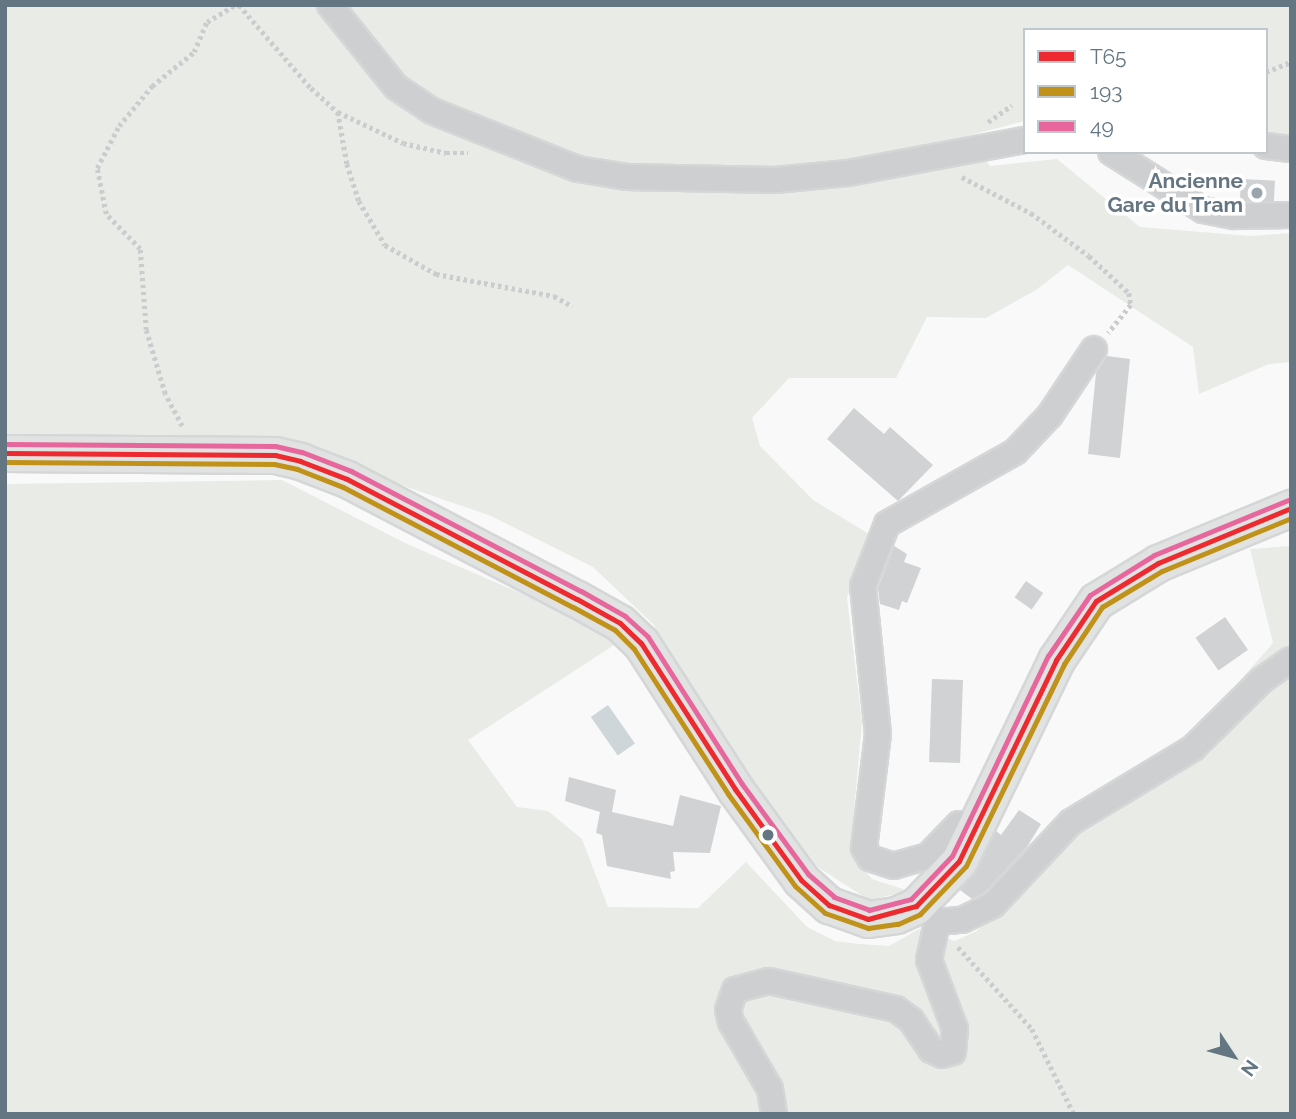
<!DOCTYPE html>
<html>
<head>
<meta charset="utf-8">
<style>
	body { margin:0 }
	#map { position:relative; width:1296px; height:1119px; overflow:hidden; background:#f9f9f9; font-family:Raleway,sans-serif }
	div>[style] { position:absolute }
	.green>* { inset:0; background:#e8ebe6 }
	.water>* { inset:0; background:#ced6d9; transform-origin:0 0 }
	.building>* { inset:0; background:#d0d2d3; transform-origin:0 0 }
	.path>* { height:4.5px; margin-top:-2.25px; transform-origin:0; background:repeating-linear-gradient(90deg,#cbcccd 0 3.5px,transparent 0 7px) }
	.roads { filter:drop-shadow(2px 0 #d5d6d7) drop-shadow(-2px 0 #d5d6d7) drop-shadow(0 2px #d5d6d7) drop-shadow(0 -2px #d5d6d7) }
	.minor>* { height:24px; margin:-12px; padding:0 12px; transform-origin:12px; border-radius:12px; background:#cecfd0 }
	.secondary>* { height:35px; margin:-17.5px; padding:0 17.5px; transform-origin:17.5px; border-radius:17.5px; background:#e1e2e2 }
	.bus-1>* { height:5px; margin:-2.5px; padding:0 2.5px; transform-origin:2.5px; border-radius:2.5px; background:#ec2a2f }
	.bus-2>* { height:5px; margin:-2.5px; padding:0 2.5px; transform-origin:2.5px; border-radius:2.5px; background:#c0921a }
	.bus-3>* { height:5px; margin:-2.5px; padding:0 2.5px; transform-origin:2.5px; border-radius:2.5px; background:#e7679c }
	.dots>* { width:19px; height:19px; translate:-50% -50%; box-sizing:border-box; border:4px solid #fff; border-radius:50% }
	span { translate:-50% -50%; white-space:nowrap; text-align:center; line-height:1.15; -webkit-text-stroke:7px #fff; paint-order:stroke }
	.poi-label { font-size:21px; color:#657683; font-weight:700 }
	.right { translate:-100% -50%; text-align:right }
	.frame { position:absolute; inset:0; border:7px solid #657683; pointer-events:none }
	.legend { position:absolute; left:1023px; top:28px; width:245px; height:126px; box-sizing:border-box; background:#fff; border:2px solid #c1c8cd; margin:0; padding:9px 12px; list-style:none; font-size:21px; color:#657683 }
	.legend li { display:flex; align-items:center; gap:14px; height:35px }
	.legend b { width:35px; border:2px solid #c1c8cd }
	.north { position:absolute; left:1198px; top:1021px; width:70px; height:70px; -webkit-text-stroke:5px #fff; paint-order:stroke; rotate:126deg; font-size:19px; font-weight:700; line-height:28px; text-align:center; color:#657683 }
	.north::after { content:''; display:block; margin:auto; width:24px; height:32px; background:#657683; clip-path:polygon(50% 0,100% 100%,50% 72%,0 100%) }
</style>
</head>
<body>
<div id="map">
	<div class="green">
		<div style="clip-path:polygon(5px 5px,1291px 5px,1291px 141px,1266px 138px,1266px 30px,1025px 30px,1025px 121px,967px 136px,990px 166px,1057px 159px,1140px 227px,1250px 236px,1291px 233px,1291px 362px,1269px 364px,1199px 394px,1193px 347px,1068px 265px,1036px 290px,986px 318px,927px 317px,896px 378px,789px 378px,752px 418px,760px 446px,813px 500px,869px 534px,847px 598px,862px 722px,850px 854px,872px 879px,909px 891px,869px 900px,810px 862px,745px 775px,654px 625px,593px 567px,491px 516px,288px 446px,5px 442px)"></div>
		<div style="clip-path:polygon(282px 480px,407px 544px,625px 638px,468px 740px,517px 807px,548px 811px,582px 839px,608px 907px,698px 908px,746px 862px,807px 927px,835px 941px,859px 944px,889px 946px,919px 929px,955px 941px,977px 931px,1050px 854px,1184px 744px,1273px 643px,1250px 549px,1291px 546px,1291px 1114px,5px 1114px,5px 484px)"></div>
	</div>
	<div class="water">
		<div style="left:608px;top:705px;width:47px;height:21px;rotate:55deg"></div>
	</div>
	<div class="building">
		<div style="left:1241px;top:179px;width:34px;height:22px;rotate:3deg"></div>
		<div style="clip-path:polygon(1107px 356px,1130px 359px,1120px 458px,1088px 454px,1096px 373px)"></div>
		<div style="clip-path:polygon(854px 408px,884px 434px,890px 427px,933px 465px,898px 501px,827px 439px)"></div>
		<div style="clip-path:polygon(894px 546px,907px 554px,904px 562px,921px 568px,907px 603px,902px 601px,899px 610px,880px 604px,878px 588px)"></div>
		<div style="left:1026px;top:581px;width:21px;height:20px;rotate:35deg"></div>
		<div style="left:1225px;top:617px;width:40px;height:36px;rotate:55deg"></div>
		<div style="left:932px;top:679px;width:31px;height:83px;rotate:2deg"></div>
		<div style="clip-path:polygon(569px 777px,616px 790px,612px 812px,673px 826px,680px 795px,721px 806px,710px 853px,673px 852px,675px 871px,670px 872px,671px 879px,607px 866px,602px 835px,596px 833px,600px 812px,565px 801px)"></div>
		<div style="clip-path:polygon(1019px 810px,1041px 824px,1027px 847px,984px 893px,972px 899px,960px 890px,977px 870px,996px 831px,1001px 835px)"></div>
	</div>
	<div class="path">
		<div style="left:239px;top:5px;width:110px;rotate:49.1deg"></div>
		<div style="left:311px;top:88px;width:36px;rotate:42deg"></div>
		<div style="left:338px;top:112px;width:72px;rotate:25.5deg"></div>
		<div style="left:403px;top:143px;width:44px;rotate:13.1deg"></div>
		<div style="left:446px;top:153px;width:22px"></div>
		<div style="left:1266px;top:72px;width:27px;rotate:-22deg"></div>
		<div style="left:338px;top:112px;width:53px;rotate:80.2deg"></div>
		<div style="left:347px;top:164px;width:39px;rotate:72deg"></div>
		<div style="left:359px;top:201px;width:51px;rotate:59.4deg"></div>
		<div style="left:385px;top:245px;width:59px;rotate:29.6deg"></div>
		<div style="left:436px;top:274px;width:120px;rotate:10.6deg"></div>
		<div style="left:554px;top:296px;width:21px;rotate:29deg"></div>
		<div style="left:988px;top:122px;width:29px;rotate:-35deg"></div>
		<div style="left:962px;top:177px;width:78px;rotate:27.6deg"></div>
		<div style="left:1031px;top:213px;width:72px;rotate:36.6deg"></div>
		<div style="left:1089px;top:256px;width:54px;rotate:42.8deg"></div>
		<div style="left:1129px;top:293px;width:12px;rotate:81deg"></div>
		<div style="left:1131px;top:305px;width:36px;rotate:129deg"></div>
		<div style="left:182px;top:426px;width:36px;rotate:-118deg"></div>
		<div style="left:165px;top:394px;width:67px;rotate:-106.5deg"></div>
		<div style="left:146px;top:330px;width:81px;rotate:-94.2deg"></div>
		<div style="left:140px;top:249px;width:49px;rotate:-134.2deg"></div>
		<div style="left:106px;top:214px;width:47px;rotate:-101.1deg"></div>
		<div style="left:97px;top:168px;width:47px;rotate:-62.4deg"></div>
		<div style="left:119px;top:126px;width:52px;rotate:-50.5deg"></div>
		<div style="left:152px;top:86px;width:54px;rotate:-39deg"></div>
		<div style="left:194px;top:52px;width:33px;rotate:-67deg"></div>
		<div style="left:207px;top:22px;width:33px;rotate:-31deg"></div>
		<div style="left:958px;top:947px;width:110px;rotate:47.9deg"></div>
		<div style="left:1032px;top:1029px;width:95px;rotate:63.7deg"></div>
	</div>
	<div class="roads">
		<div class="minor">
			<div style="left:330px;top:5px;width:105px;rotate:51.2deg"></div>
			<div style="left:396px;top:87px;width:43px;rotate:33.7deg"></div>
			<div style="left:432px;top:111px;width:157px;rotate:21.7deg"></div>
			<div style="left:578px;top:169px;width:50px;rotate:9.3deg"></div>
			<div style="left:627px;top:177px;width:148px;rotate:1.2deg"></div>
			<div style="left:775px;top:180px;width:73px;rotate:-5.5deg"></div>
			<div style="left:848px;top:173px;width:180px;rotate:-10.6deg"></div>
			<div style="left:1266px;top:146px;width:25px;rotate:7deg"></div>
			<div style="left:1111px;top:152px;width:109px;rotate:32.2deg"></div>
			<div style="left:1203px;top:210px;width:32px;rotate:11deg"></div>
			<div style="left:1234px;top:216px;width:57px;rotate:-1deg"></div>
			<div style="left:975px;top:833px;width:18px;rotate:-151deg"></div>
			<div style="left:959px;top:824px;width:45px;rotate:134.1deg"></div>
			<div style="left:928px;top:856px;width:35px;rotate:164deg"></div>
			<div style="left:894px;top:866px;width:25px;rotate:-162deg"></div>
			<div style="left:870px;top:858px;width:12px;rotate:-121deg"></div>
			<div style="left:864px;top:848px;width:115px;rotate:-83deg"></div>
			<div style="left:878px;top:734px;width:149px;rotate:-95.8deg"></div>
			<div style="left:863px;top:586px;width:66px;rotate:-68.8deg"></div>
			<div style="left:887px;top:524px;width:147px;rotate:-29.4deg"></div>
			<div style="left:1015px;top:452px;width:51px;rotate:-46.6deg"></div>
			<div style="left:1050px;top:415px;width:79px;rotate:-56.3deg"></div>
			<div style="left:927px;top:908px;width:17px;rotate:54deg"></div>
			<div style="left:937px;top:922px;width:25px;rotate:-5deg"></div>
			<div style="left:962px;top:920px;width:34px;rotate:-26deg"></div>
			<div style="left:993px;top:905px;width:114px;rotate:-46.8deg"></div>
			<div style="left:1071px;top:822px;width:143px;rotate:-31.2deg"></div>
			<div style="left:1193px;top:748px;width:97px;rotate:-44.6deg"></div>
			<div style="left:1262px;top:680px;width:35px;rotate:-35deg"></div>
			<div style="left:774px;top:1114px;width:25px;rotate:-99deg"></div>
			<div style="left:770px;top:1089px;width:78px;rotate:-120.2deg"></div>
			<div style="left:731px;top:1022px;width:12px;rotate:-104deg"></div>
			<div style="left:728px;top:1010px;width:21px;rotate:-71deg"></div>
			<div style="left:735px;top:990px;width:35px;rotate:-15deg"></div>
			<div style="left:769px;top:981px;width:130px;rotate:12.4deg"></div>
			<div style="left:896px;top:1009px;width:19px;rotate:36deg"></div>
			<div style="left:911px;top:1020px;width:36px;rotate:56deg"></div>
			<div style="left:931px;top:1050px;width:12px;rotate:24deg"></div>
			<div style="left:942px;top:1055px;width:11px;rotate:-15deg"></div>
			<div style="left:953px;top:1052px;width:23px;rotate:-85deg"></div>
			<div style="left:955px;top:1029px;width:74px;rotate:-110.6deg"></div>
			<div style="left:929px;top:960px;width:39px;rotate:-78deg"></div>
		</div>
		<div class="secondary">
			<div style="left:5px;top:453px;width:270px;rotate:0.4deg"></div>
			<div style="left:275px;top:455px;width:26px;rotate:13deg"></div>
			<div style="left:300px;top:461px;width:50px;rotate:21deg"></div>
			<div style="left:347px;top:479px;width:259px;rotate:27.6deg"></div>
			<div style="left:577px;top:599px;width:49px;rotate:29.2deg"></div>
			<div style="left:620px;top:623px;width:29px;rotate:44deg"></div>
			<div style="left:641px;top:643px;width:174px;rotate:57.2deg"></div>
			<div style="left:735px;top:789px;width:112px;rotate:54deg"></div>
			<div style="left:801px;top:880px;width:38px;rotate:42deg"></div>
			<div style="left:829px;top:905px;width:41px;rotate:19.7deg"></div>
			<div style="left:868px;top:919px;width:28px;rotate:-8deg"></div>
			<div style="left:896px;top:915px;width:22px;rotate:-24deg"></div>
			<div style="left:916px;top:906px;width:62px;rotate:-46.3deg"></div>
			<div style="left:959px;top:861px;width:223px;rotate:-64.2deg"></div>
			<div style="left:1056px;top:660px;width:71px;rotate:-55.9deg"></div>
			<div style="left:1096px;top:601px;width:73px;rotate:-31.5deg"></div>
			<div style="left:1158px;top:563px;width:144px;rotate:-22.5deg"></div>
		</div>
	</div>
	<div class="bus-1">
		<div style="left:5px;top:453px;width:270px;rotate:0.4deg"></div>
		<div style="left:275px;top:455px;width:26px;rotate:13deg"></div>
		<div style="left:300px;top:461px;width:50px;rotate:21deg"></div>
		<div style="left:347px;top:479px;width:259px;rotate:27.6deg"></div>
		<div style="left:577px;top:599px;width:49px;rotate:29.2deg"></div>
		<div style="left:620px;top:623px;width:29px;rotate:44deg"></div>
		<div style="left:641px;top:643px;width:174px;rotate:57.2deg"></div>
		<div style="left:735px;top:789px;width:112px;rotate:54deg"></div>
		<div style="left:801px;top:880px;width:38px;rotate:42deg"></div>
		<div style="left:829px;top:905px;width:41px;rotate:19.7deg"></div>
		<div style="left:868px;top:919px;width:50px;rotate:-15.2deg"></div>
		<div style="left:916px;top:906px;width:62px;rotate:-46.3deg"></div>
		<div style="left:959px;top:861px;width:223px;rotate:-64.2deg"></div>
		<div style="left:1056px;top:660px;width:71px;rotate:-55.9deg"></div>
		<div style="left:1096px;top:601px;width:73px;rotate:-31.5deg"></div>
		<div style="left:1158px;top:563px;width:144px;rotate:-22.5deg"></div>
	</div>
	<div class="bus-2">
		<div style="left:5px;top:462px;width:269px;rotate:0.4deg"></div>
		<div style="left:274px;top:464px;width:24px;rotate:12deg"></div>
		<div style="left:297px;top:469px;width:49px;rotate:21.4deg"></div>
		<div style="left:343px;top:487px;width:259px;rotate:27.6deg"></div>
		<div style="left:573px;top:607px;width:48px;rotate:28.7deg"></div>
		<div style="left:615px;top:630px;width:27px;rotate:45deg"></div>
		<div style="left:634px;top:649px;width:173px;rotate:57deg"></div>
		<div style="left:728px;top:794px;width:114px;rotate:53.9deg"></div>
		<div style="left:795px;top:886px;width:40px;rotate:42deg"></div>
		<div style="left:825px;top:913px;width:46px;rotate:19.2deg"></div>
		<div style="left:868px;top:928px;width:30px;rotate:-8deg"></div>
		<div style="left:898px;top:924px;width:24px;rotate:-24deg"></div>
		<div style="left:920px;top:914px;width:66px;rotate:-46.2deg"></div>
		<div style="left:966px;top:866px;width:225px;rotate:-64.1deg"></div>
		<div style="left:1064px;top:664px;width:69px;rotate:-56.3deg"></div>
		<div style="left:1102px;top:607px;width:70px;rotate:-31deg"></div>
		<div style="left:1162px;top:571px;width:139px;rotate:-22.3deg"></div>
	</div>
	<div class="bus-3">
		<div style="left:5px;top:444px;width:270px;rotate:0.4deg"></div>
		<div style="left:275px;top:446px;width:28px;rotate:13deg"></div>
		<div style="left:302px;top:452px;width:53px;rotate:21.2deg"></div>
		<div style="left:351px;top:471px;width:259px;rotate:27.6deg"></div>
		<div style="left:581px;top:591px;width:51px;rotate:29.6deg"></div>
		<div style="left:625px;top:616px;width:31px;rotate:42deg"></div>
		<div style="left:648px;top:637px;width:174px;rotate:57.4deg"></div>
		<div style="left:742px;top:784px;width:112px;rotate:53.7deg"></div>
		<div style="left:808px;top:874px;width:35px;rotate:41deg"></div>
		<div style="left:834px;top:897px;width:37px;rotate:20deg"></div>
		<div style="left:869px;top:910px;width:43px;rotate:-14.7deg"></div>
		<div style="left:911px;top:899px;width:59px;rotate:-46.4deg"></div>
		<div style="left:952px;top:856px;width:222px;rotate:-64.4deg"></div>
		<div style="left:1048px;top:656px;width:74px;rotate:-55.5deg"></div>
		<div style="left:1090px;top:595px;width:75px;rotate:-32deg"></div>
		<div style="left:1154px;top:555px;width:145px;rotate:-22.3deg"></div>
	</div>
	<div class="dots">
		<div style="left:1257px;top:193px;background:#99a4ac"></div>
		<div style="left:768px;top:835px;background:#657683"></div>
	</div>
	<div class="poi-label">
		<span class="right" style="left:1243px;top:193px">Ancienne<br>Gare du Tram</span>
	</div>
	<div class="frame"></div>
	<ul class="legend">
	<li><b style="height:9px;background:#ec2a2f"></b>T65</li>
	<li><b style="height:9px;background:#c0921a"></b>193</li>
	<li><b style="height:9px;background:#e7679c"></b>49</li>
	</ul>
	<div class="north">N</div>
</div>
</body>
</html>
